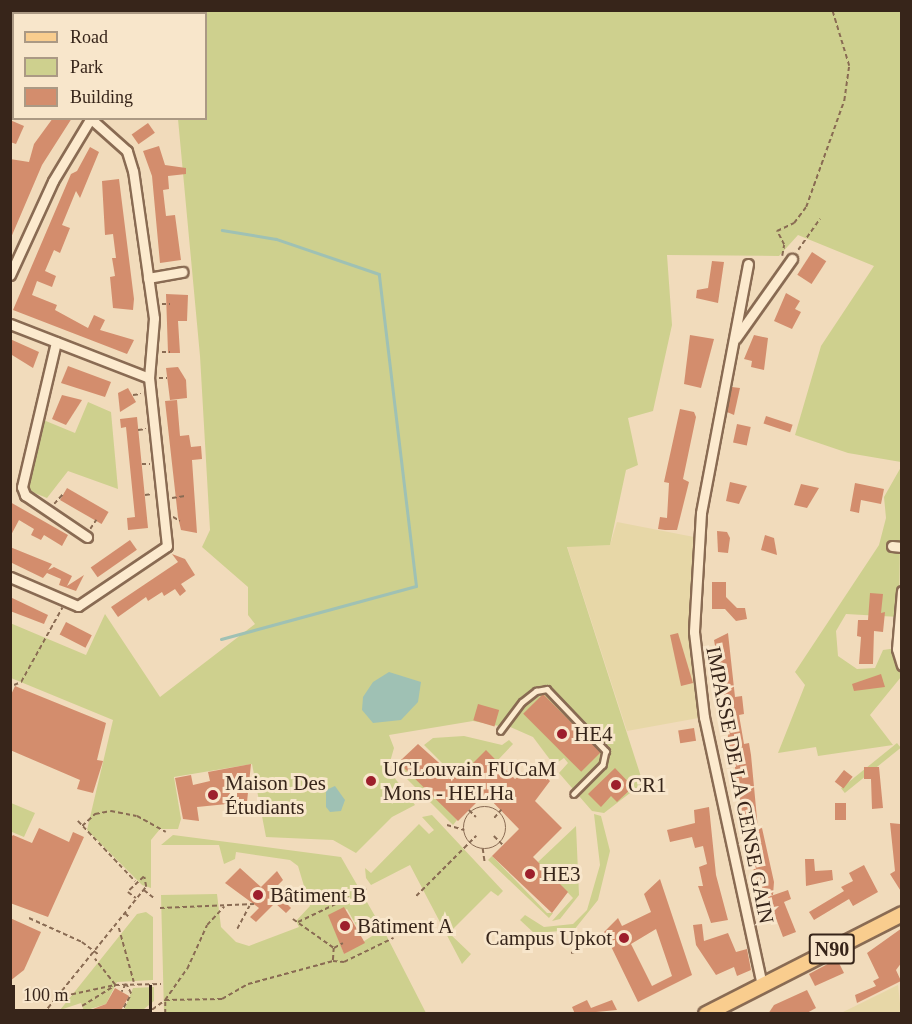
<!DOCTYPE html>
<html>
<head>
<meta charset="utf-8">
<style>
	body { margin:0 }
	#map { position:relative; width:912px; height:1024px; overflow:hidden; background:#f1dbbb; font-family:"Times New Roman",serif }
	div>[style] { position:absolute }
	.farmland>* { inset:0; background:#e7d7a7 }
	.green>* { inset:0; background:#ced08e; transform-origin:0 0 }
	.water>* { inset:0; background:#9fc1b4 }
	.stream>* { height:3px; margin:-1.5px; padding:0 1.5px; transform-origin:1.5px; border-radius:1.5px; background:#9fc1b4 }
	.building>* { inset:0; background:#d38d6d; transform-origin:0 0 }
	.path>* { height:1.5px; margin-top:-0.75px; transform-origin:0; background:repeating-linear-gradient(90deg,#896b53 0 4.5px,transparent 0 7.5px) }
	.path>.ring { margin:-0.75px; padding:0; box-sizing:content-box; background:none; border:1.5px solid #896b53; border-radius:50% }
	.roads { filter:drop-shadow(2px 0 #896b53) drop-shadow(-2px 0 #896b53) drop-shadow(0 2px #896b53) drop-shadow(0 -2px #896b53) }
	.service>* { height:4.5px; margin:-2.25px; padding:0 2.25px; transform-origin:2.25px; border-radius:2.25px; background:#fceace }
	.minor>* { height:9px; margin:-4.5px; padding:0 4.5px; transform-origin:4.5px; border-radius:4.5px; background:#fceace }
	.primary>* { height:14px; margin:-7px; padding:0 7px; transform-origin:7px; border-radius:7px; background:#f9cd8e }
	.dots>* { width:16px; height:16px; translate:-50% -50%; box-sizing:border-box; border:3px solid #f8e6cb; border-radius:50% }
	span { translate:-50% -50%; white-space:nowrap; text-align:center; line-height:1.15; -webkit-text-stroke:6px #f8e6cb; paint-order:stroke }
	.shield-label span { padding:2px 4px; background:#f8e6cb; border:2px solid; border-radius:4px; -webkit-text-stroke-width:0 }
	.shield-label { font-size:20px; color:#37251a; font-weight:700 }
	.poi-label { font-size:21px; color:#37251a }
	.left { translate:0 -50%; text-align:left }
	.right { translate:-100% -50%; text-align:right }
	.street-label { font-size:21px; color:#37251a }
	.frame { position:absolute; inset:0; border:12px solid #37251a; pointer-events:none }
	.legend { position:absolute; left:12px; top:12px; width:195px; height:108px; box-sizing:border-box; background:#f8e6cb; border:2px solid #ab9984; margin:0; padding:8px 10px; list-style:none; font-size:18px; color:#37251a }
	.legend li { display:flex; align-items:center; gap:12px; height:30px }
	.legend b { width:30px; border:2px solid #ab9984 }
	.scale { position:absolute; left:12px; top:985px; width:140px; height:27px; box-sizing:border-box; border:3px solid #37251a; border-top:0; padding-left:8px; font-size:18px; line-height:21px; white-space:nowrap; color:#37251a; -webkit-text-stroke:4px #f8e6cb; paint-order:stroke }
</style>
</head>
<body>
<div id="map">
	<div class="farmland">
		<div style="clip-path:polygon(617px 522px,699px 538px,694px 632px,704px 717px,627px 731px,567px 546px,610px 545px)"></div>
		<div style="clip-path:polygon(898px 985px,901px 1013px,841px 1013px)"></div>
	</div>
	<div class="green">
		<div style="clip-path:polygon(162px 11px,901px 11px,901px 462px,848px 453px,795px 435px,821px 346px,874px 266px,798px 235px,779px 256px,667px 255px,672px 325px,653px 411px,628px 418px,638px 465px,626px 470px,610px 545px,567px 547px,643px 783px,604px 813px,592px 811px,559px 773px,568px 763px,564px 758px,554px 765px,533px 737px,506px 725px,533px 693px,499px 726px,473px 721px,389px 735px,394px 748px,388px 769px,415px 805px,392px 817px,356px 853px,333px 840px,266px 837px,252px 764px,174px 777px,181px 819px,178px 829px,160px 829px,151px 840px,151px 888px,142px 885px,87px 830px,113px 720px,11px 678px,10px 623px,86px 655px,105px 614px,160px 697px,255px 624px,248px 615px,248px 587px,202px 547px,210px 530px,200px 356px,178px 119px,206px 118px,206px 14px)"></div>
		<div style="clip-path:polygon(88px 402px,111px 412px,118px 489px,68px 471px,47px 498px,27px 490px,41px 419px,75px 433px)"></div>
		<div style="clip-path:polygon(901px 467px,899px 617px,846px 614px,836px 631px,838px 656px,857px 669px,875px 668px,883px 650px,897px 648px,901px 677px,870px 715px,893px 745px,818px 756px,816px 747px,778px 753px,805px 685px,795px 672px,879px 545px,886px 518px,884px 497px)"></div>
		<div style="clip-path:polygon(464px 736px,502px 745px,509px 740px,513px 744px,497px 761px,486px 751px,458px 779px,424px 745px,433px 738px)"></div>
		<div style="left:897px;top:743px;width:6px;height:72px;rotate:51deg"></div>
		<div style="clip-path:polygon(401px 760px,457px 820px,453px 825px,394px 766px)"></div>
		<div style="clip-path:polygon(11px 803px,35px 813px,24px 837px,12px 832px,11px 835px)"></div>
		<div style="clip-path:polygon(594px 814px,601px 816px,610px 851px,598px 900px,574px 930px,534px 933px,520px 920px,525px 915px,544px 927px,573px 924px,587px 910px,600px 865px)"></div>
		<div style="clip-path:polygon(432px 815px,503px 891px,498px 896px,491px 891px,449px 933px,471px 954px,462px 964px,410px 865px,371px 885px,366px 878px,365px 868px,371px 873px,419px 824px,429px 834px,434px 830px,422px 817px)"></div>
		<div style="clip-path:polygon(576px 826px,579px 895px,560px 919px,552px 921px,573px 898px,538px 862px)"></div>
		<div style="clip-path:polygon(173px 835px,341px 857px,379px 923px,360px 932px,347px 909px,329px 915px,344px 954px,383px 929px,426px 1013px,164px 1013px,161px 895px,217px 894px,221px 927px,236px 942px,249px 946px,299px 927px,296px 921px,310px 906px,298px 866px,290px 860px,236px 852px,235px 859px,224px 864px,219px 845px,161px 845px)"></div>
		<div style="clip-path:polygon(492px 856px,547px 913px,553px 913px,549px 918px,488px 860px)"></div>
		<div style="clip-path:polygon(146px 912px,153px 917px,153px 980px,117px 982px,106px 1004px,84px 1011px,81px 1003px,60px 1010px,137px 914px)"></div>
		<div style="clip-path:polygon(154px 987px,154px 1001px,139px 1013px,123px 1013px,133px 988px)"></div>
	</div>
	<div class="water">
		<div style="clip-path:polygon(389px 672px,421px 682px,418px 702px,401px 720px,373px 723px,362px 710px,363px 697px,373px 682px)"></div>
		<div style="clip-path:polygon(335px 786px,345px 800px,341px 811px,330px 812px,326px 807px,326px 790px)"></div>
	</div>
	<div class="stream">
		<div style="left:221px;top:639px;width:202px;rotate:-15.2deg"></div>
		<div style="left:416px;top:586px;width:314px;rotate:-96.8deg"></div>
		<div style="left:379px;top:274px;width:109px;rotate:-161.2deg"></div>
		<div style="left:276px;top:239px;width:55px;rotate:-170.5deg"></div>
	</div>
	<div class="building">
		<div style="clip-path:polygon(53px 118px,72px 118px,42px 165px,10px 240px,10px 159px,29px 162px,34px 144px)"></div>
		<div style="clip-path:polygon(10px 120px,24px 126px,16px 144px,10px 142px)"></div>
		<div style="left:148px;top:123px;width:12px;height:20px;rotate:55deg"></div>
		<div style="clip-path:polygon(159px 146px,165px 165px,186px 168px,186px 174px,168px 176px,169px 189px,163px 190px,166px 216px,175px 215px,181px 260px,160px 263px,152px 176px,143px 151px)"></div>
		<div style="clip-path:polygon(90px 147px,99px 152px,80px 198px,76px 191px,62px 225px,70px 228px,60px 253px,54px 250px,45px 271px,56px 276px,52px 287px,37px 281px,32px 295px,57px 305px,55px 310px,88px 328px,94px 315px,105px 320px,100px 330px,134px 340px,127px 354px,13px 310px,71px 174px,77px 171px)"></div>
		<div style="clip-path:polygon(119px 179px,134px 299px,133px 310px,113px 308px,110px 277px,115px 276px,112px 258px,116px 258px,113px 234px,105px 235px,102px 181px)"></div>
		<div style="left:812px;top:252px;width:17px;height:27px;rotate:33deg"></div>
		<div style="clip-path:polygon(712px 261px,724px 262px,718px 303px,696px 298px,697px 290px,708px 288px)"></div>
		<div style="clip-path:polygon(786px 293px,800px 301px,795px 309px,801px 312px,792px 329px,774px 321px)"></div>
		<div style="clip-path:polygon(166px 294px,188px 295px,187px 321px,178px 321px,180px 353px,168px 353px)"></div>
		<div style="clip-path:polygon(690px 335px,714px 339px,701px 388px,684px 384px)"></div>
		<div style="clip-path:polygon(754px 335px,768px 338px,764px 370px,751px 367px,752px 361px,744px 359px)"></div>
		<div style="clip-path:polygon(10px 339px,39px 352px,33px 368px,12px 355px)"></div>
		<div style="clip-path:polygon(68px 366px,111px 382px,105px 397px,61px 383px)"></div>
		<div style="clip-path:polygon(178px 367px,186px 380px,187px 398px,170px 400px,166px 368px)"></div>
		<div style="clip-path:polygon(732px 387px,740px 388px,734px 415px,727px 412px)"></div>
		<div style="clip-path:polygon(128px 388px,136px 402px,120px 412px,118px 393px)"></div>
		<div style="clip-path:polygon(62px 395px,82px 400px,66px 425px,52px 419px)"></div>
		<div style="clip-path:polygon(177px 400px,180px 436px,189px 435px,191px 447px,201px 446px,202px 459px,192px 460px,197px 533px,181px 530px,178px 517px,165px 401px)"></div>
		<div style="clip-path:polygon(680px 409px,694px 412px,696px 417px,683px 479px,689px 482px,677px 530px,665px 530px,658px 529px,660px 517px,667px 518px,669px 483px,664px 482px)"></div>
		<div style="left:766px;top:416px;width:28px;height:8px;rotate:18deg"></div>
		<div style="clip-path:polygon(137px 417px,148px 528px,128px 530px,127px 518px,135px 517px,126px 427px,121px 428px,120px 419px)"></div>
		<div style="left:737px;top:424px;width:14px;height:19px;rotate:12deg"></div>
		<div style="clip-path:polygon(730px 482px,747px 486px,739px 504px,726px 501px)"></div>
		<div style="clip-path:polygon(855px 483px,884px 489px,881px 504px,861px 500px,859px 513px,850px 511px)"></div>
		<div style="clip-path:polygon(801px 484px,819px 488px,807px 508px,794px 505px)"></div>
		<div style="left:67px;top:488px;width:48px;height:14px;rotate:30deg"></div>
		<div style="clip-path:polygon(10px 502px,68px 535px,62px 546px,44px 535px,41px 540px,31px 535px,34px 529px,19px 520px,10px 537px)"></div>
		<div style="clip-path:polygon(717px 531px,727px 532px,730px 538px,728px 553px,718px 552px)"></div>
		<div style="clip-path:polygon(765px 535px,774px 538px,777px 555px,761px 550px)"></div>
		<div style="left:130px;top:540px;width:12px;height:48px;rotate:55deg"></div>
		<div style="clip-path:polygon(10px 547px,52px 564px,48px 570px,54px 567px,72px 576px,67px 586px,84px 575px,76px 591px,59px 585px,61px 579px,47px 573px,43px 578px,10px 562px)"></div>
		<div style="clip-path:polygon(172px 554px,185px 559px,195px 575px,181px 584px,186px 591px,180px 596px,175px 589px,164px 596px,162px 592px,148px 601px,146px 597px,118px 617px,111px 607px,178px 562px)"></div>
		<div style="clip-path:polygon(712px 582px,726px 582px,726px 597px,737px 608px,745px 608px,747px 619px,736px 621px,725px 609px,712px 609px)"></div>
		<div style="clip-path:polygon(870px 593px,883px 594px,881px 613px,885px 612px,883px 632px,874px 631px,873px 664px,859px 664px,861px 637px,857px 636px,858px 620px,868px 620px)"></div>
		<div style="clip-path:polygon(10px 597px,48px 615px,44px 624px,10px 611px)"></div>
		<div style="left:66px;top:622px;width:29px;height:14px;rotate:27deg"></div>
		<div style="clip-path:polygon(678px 633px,693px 683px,681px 686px,670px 635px)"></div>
		<div style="clip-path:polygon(728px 633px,735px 697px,742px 696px,744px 714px,739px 715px,744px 744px,749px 743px,751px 755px,758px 829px,762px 828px,774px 882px,773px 895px,757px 897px,748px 824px,744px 825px,734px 761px,727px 748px,729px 725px,714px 640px)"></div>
		<div style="clip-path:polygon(881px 674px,885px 687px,854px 691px,852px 684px)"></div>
		<div style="clip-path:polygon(15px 686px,106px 723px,97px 760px,103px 761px,93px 793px,77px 789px,80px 780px,10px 750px,10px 697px)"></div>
		<div style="left:543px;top:694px;width:82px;height:28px;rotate:45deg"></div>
		<div style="left:478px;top:704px;width:22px;height:17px;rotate:16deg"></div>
		<div style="left:694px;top:728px;width:13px;height:16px;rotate:81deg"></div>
		<div style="clip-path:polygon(418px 744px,457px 779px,486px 750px,515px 779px,534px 765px,550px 781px,535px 801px,562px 828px,533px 857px,568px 892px,552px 913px,492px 856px,519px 829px,485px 794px,458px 821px,402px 766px,401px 760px)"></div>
		<div style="clip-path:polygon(251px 764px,247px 802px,197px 807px,199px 821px,183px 819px,175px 778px,191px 775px,193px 785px,210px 781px,208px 772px)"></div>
		<div style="clip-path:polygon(864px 767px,879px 767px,883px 808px,872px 809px,871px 779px,864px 779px)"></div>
		<div style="clip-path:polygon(615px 768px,633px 787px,617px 802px,611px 796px,601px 807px,588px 794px)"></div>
		<div style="left:844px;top:770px;width:11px;height:15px;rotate:38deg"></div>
		<div style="left:835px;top:803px;width:11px;height:17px"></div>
		<div style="clip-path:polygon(709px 807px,716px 875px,728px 920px,711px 923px,698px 886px,703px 886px,699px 867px,707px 864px,703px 846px,695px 848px,692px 837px,670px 842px,667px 830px,695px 823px,694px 810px)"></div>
		<div style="clip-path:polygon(890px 823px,900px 824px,902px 893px,890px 874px,895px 871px)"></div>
		<div style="clip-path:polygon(39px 828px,69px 842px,73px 832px,84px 837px,48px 917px,10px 903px,10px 839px,13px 835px,32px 843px)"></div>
		<div style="clip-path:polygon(805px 859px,814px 859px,815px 871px,832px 870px,833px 880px,806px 886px)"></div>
		<div style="clip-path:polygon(864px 865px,878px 892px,853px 906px,849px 899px,814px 920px,809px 912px,844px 891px,841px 887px,853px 881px,849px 873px)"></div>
		<div style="clip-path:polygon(240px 868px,261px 887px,277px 871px,283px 880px,273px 890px,291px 908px,286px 913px,275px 903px,256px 922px,250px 917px,259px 908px,225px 883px)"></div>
		<div style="clip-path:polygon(evenodd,660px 879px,692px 975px,638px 1002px,604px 932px,618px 918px,622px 926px,651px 912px,644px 894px,660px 879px,656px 929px,672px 976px,652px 986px,631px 944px,656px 929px)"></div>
		<div style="clip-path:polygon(788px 890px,791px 899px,784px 902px,796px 932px,783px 937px,768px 897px)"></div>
		<div style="clip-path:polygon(344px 907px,365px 943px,344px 954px,328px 915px)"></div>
		<div style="clip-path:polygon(10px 918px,41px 932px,24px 970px,10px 981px)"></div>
		<div style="clip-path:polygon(702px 924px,704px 941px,728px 933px,736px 952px,747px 949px,751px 970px,737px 976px,734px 967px,716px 975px,696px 945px,693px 925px)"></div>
		<div style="clip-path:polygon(902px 928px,902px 962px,896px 970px,901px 981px,857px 1003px,855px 995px,876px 986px,873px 981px,879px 978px,867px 953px)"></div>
		<div style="clip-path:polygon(837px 959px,844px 973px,815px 986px,809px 974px)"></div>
		<div style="clip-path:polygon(115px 988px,129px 996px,119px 1014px,80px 1014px,106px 1004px)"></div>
		<div style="clip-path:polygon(807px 990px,816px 1008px,805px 1014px,768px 1014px,774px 1005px)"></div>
		<div style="clip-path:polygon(587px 1000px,591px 1008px,612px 1000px,617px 1010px,575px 1014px,572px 1007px)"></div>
	</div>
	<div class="path">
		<div style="left:10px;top:75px;width:4px;rotate:14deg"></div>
		<div style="left:798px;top:250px;width:38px;rotate:-55deg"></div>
		<div style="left:782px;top:256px;width:11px;rotate:-80deg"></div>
		<div style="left:784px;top:245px;width:16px;rotate:-117deg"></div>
		<div style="left:777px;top:231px;width:19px;rotate:-25deg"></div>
		<div style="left:794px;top:223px;width:20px;rotate:-53deg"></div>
		<div style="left:806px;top:207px;width:113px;rotate:-70.3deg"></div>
		<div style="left:844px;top:101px;width:35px;rotate:-82deg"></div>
		<div style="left:849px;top:66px;width:59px;rotate:-106.9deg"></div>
		<div style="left:162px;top:304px;width:8px"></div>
		<div style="left:162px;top:352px;width:8px"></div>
		<div style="left:159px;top:378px;width:8px"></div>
		<div style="left:133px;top:395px;width:8px;rotate:-7deg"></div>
		<div style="left:138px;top:430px;width:8px;rotate:-7deg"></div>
		<div style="left:142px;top:464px;width:8px"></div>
		<div style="left:145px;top:495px;width:7px;rotate:-8deg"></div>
		<div style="left:172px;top:498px;width:13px;rotate:-9deg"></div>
		<div style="left:54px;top:504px;width:15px;rotate:-48deg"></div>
		<div style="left:173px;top:517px;width:8px;rotate:30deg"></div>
		<div style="left:90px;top:529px;width:11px;rotate:-56deg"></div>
		<div style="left:14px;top:685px;width:8px;rotate:-23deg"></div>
		<div style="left:21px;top:682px;width:85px;rotate:-61deg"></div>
		<div class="ring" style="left:464px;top:807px;width:40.5px;height:40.5px"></div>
		<div style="left:469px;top:810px;width:10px;rotate:45deg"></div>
		<div style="left:494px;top:818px;width:11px;rotate:-49deg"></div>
		<div style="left:78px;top:821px;width:83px;rotate:46.5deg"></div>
		<div style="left:447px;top:825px;width:18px;rotate:16deg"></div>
		<div style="left:82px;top:826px;width:18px;rotate:-43deg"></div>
		<div style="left:95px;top:814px;width:16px;rotate:-11deg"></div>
		<div style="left:111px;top:811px;width:26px;rotate:11deg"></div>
		<div style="left:137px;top:816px;width:33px;rotate:29deg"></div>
		<div style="left:494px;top:836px;width:13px;rotate:45deg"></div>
		<div style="left:483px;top:849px;width:14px;rotate:82deg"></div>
		<div style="left:144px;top:890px;width:14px;rotate:39deg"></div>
		<div style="left:416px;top:896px;width:85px;rotate:-45deg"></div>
		<div style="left:160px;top:908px;width:94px;rotate:-2.4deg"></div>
		<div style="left:125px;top:913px;width:6px;rotate:45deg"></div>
		<div style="left:29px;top:918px;width:58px;rotate:24.4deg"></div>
		<div style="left:82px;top:942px;width:20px;rotate:37deg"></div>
		<div style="left:293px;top:919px;width:50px;rotate:35.3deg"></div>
		<div style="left:334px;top:948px;width:10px;rotate:-29deg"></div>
		<div style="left:298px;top:922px;width:76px;rotate:-25.6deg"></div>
		<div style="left:119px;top:928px;width:56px;rotate:74.5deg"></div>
		<div style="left:237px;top:929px;width:26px;rotate:-62deg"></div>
		<div style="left:334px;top:948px;width:13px;rotate:94deg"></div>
		<div style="left:333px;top:961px;width:11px;rotate:5deg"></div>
		<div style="left:344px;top:962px;width:55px;rotate:-26.1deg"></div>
		<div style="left:571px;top:953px;width:10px;rotate:-17deg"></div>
		<div style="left:64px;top:996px;width:52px;rotate:-12.2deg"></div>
		<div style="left:115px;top:985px;width:33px;rotate:-128deg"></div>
		<div style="left:165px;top:1000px;width:57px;rotate:-1deg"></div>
		<div style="left:222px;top:999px;width:30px;rotate:-30deg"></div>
		<div style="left:248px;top:984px;width:88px;rotate:-15.1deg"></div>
		<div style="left:82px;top:1006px;width:39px;rotate:-32deg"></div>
		<div style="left:115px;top:985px;width:46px;rotate:-1.2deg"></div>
		<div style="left:43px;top:1014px;width:164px;rotate:-51deg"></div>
		<div style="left:146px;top:887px;width:10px;rotate:-101deg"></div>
		<div style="left:144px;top:877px;width:22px;rotate:137deg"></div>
		<div style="left:128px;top:892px;width:10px;rotate:37deg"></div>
		<div style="left:120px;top:1014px;width:23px;rotate:-61deg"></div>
		<div style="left:131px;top:994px;width:11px;rotate:-117deg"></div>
		<div style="left:126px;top:984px;width:9px;rotate:117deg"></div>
		<div style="left:146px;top:1014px;width:24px;rotate:-36deg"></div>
		<div style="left:165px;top:1000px;width:38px;rotate:-55deg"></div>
		<div style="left:187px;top:969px;width:48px;rotate:-65.6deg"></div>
		<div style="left:207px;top:925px;width:25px;rotate:-47deg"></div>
		<div style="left:165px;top:1014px;width:14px;rotate:-90deg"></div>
	</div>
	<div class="roads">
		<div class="service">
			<div style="left:500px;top:731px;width:36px;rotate:-53deg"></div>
			<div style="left:522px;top:702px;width:18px;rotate:-38deg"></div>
			<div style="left:536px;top:691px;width:11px;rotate:-10deg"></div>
			<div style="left:547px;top:689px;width:86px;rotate:46.4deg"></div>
			<div style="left:606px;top:751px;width:14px;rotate:102deg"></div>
			<div style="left:603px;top:765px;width:41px;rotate:135deg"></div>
		</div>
		<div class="minor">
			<div style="left:748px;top:264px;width:253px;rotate:100.7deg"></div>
			<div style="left:701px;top:513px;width:119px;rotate:93.4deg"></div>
			<div style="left:694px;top:632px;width:86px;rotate:83.3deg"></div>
			<div style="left:704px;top:717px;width:274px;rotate:77.8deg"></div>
			<div style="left:10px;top:275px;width:103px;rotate:-65.4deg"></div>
			<div style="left:53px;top:181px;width:70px;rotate:-59deg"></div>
			<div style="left:148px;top:278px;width:35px;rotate:-10deg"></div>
			<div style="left:10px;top:324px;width:149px;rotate:21.2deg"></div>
			<div style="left:736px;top:338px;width:97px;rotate:-54.7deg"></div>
			<div style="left:56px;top:342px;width:149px;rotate:103.2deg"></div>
			<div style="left:22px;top:487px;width:9px;rotate:69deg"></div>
			<div style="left:25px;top:495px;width:75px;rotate:34.1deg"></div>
			<div style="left:892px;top:546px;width:10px;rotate:6deg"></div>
			<div style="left:10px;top:577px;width:74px;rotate:23.1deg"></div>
			<div style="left:78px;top:606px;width:107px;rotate:-34deg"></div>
			<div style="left:167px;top:546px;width:169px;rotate:-96.1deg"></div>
			<div style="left:149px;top:378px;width:60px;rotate:-85.2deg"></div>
			<div style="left:154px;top:318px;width:148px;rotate:-98.1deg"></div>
			<div style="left:133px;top:171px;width:21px;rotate:-107deg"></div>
			<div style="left:127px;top:151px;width:50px;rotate:-138.3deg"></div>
			<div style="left:902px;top:591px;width:58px;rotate:94.9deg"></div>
			<div style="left:897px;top:649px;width:17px;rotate:73deg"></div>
		</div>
		<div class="primary">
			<div style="left:706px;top:1014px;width:220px;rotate:-27deg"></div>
		</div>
	</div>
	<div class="dots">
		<div style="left:562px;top:734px;background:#9d1f2c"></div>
		<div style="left:371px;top:781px;background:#9d1f2c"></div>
		<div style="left:616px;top:785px;background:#9d1f2c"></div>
		<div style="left:213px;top:795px;background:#9d1f2c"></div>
		<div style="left:530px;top:874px;background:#9d1f2c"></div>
		<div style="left:258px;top:895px;background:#9d1f2c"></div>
		<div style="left:345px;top:926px;background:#9d1f2c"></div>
		<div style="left:624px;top:938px;background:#9d1f2c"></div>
	</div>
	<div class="shield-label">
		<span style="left:832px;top:949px">N90</span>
	</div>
	<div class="poi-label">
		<span class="left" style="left:574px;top:734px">HE4</span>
		<span class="left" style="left:383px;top:781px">UCLouvain FUCaM<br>Mons - HELHa</span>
		<span class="left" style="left:225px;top:795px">Maison Des<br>Étudiants</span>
		<span class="left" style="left:628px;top:785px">CR1</span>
		<span class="left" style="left:542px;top:874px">HE3</span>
		<span class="left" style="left:270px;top:895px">Bâtiment B</span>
		<span class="left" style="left:357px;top:926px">Bâtiment A</span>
		<span class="right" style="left:612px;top:938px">Campus Upkot</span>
	</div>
	<div class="street-label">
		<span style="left:740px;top:785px;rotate:79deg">IMPASSE DE LA CENSE GAIN</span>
	</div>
	<div class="frame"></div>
	<ul class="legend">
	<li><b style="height:8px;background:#f9cd8e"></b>Road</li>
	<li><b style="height:16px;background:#ced08e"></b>Park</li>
	<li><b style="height:16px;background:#d38d6d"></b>Building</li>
	</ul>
	<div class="scale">100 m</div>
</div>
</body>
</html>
